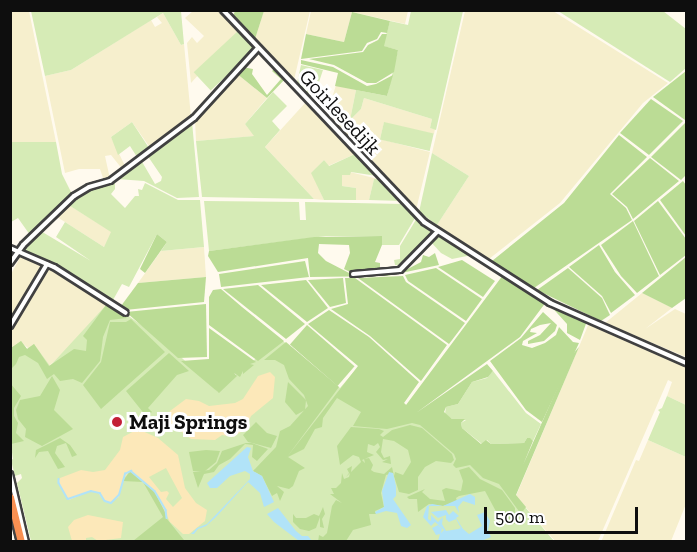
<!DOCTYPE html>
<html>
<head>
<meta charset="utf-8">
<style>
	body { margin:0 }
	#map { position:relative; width:697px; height:552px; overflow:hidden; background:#fffaee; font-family:"Zilla Slab",serif }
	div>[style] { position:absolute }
	.farmland>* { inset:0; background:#f6efcd }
	.green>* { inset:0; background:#d6ebb6; transform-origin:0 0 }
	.forest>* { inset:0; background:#bbdc95; transform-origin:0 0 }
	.sand>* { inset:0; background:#fce8b9 }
	.water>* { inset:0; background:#b1e3f8 }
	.stream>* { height:1.5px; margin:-0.75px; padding:0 0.75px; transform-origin:0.75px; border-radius:0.75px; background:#b1e3f8 }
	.roads { filter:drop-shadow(2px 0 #414141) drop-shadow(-2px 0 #414141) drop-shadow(0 2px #414141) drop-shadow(0 -2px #414141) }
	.minor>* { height:4px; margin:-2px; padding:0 2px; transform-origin:2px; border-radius:2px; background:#fff }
	.highway>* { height:7px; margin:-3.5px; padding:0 3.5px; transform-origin:3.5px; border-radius:3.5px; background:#f99052 }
	.dots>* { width:16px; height:16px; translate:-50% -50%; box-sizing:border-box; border:3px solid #fff; border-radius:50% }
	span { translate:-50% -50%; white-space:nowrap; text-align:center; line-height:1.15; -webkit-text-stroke:6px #fff; paint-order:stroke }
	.street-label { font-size:21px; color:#0e0e0e }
	.poi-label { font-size:21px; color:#0e0e0e; font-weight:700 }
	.left { translate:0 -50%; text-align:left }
	.frame { position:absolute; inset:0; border:12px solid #0e0e0e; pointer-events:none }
	.scale { position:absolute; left:484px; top:507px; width:154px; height:27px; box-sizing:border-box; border:3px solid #0e0e0e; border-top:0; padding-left:8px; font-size:18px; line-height:21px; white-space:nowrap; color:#0e0e0e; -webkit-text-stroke:4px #fff; paint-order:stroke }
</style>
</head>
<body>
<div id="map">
	<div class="farmland">
		<div style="clip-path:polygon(10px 11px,29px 11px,56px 142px,11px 142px)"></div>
		<div style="clip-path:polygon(193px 11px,221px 11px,239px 30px,191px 83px,187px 43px,192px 37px,197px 43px,204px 36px,185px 18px)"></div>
		<div style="clip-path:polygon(264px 11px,310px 11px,294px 80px,255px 39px)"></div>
		<div style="clip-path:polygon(311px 11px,408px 11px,405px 24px,352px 12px,344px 42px,306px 34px)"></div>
		<div style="clip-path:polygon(465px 11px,553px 11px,668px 83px,643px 103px,560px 203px,489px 259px,437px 225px,469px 176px,432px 153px)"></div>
		<div style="clip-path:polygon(163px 13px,181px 45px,184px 44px,191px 117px,151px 149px,132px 122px,111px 137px,126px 168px,123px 170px,111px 155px,105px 156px,110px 179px,104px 181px,100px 169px,79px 169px,65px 173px,45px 76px,71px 70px,151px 20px,155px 27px,162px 23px,157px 17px)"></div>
		<div style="clip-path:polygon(236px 73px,267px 98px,245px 124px,255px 136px,196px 141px,195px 120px)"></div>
		<div style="clip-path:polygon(336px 85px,356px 90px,350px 120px,361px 109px,364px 98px,432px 119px,430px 128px,435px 129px,434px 134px,384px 123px,380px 139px,430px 152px,416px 210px,374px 162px,333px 122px,337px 100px,332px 98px)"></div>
		<div style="clip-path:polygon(306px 102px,355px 154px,328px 166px,324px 160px,312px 173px,324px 200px,314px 199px,265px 147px)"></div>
		<div style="clip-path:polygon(350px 172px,378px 179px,374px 179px,369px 200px,356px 200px,356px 188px,342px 186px,342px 175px)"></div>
		<div style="clip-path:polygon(67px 204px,112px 232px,104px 247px,54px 215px)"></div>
		<div style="clip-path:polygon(204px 247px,206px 277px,138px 283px,161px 251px)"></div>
		<div style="clip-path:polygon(22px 254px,42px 263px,43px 268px,11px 323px,11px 274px)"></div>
		<div style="clip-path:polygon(49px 268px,109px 301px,84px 336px,49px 366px,21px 342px,11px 348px,11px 331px)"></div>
		<div style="clip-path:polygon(642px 293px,672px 308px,645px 329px,675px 309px,686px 314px,686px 357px,605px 323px)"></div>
		<div style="clip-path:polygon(589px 323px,686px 364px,686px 405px,667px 396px,672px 382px,668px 380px,598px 541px,555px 541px,516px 496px)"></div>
		<div style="clip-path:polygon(648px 440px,686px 457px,686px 504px,671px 541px,601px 542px,636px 460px,639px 461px)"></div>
	</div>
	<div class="green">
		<div style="clip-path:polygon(31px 11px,181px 11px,184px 44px,181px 45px,163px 13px,71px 70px,45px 76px)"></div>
		<div style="clip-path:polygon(411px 11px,463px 11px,436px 130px,430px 128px,432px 119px,364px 98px,361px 109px,350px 120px,356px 90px,387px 96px,398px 50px,383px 46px,390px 21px,408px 25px)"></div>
		<div style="clip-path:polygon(558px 11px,663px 11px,686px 29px,686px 68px,670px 82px)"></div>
		<div style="left:239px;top:30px;width:25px;height:62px;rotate:47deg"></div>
		<div style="clip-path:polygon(301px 65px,323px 70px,319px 82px,314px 81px,309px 95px,297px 83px)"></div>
		<div style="clip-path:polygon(273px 92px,287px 106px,272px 121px,280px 130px,265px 147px,314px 199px,202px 197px,196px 141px,254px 136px,245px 124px)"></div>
		<div style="clip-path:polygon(132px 122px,149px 148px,137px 157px,130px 146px,118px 155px,111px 137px)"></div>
		<div style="clip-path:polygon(192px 122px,199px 197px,177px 198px,144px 181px,117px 179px,141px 160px,155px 184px,161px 181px,162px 177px,147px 155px)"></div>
		<div style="left:384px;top:122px;width:51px;height:18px;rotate:13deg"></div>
		<div style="clip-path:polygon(11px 142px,56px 142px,62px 174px,73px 196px,30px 235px,18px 218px,11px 222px)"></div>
		<div style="clip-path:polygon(432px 153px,469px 176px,437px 225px,419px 212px)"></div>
		<div style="clip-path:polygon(355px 154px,377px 176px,351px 172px,350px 175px,342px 175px,342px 186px,356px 188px,356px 200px,324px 200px,311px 173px,324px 160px,329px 166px)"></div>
		<div style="clip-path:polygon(374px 179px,380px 179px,401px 201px,369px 200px)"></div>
		<div style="clip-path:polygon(115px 182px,115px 189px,111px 194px,125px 208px,135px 196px,139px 196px,138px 189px,142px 190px,145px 183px,178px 200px,200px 200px,204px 247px,161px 251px,167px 242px,157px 234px,129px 287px,122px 284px,113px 300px,22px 250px,39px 230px,91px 261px,56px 237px,65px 222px,104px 247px,111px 232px,67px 204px,83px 191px)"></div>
		<div style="clip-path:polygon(204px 201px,299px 202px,300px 220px,306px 220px,305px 202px,403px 204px,415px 218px,399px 245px,382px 245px,382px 236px,326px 236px,209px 251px)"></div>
		<div style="clip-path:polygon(417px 218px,435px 231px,434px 234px,402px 266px,395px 265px,394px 260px,400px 259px,400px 246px)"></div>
		<div style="clip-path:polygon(437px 233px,472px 255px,452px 259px,441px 253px,430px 241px)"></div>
		<div style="clip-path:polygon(109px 302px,165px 342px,218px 392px,245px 366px,283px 341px,340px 388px,359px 366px,514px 494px,554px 541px,31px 541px,17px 483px,22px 478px,21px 474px,15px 476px,11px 460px,13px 459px,11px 446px,11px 348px,21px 341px,27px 349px,34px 344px,50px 366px)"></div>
		<div style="clip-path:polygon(493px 371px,526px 413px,541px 424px,533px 441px,527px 438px,524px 443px,491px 444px,487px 440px,482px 444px,462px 428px,461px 423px,466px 420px,452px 419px,445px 414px,446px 407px,458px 404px,472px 382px,487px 378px)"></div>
		<div style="clip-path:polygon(667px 396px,686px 405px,686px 457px,648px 440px,660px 412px,658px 410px,662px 408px)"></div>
	</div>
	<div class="forest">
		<div style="clip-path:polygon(235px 11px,264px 11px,255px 39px,233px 16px)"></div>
		<div style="clip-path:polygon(352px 12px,390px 21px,387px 33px,381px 32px,377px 39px,367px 43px,362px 51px,301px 59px,306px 34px,344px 42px)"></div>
		<div style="clip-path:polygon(382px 34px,387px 34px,384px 46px,398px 50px,394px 72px,376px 83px,367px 83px,334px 65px,309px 59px,363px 52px,368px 45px,378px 40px)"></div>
		<div style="clip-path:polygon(301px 60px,333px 67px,367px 86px,376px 84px,393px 75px,387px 96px,335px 86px,338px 73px,301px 64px)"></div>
		<div style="clip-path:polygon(242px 67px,253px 69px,252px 74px,267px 95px,281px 79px,272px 71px,275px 68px,285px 79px,267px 98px,236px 73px)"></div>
		<div style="clip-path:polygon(686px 71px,686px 118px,685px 120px,653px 97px)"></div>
		<div style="clip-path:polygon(651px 99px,683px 121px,649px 155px,620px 133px)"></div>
		<div style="clip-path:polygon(685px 123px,686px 175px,681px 180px,651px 157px)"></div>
		<div style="clip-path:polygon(619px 135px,647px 157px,610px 194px,626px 208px,632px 220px,534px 288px,492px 261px,564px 203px)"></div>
		<div style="clip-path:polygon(650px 158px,679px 181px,633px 219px,627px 207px,612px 194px)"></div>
		<div style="clip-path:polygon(683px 181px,686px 185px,686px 236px,660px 200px)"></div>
		<div style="clip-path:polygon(658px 201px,686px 239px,686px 255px,660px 275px,634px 221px)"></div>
		<div style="clip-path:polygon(633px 221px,659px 276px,637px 293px,621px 276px,601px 245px)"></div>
		<div style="clip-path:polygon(157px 234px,167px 242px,145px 273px,140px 269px)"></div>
		<div style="clip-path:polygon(382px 236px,382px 245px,375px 262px,380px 263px,380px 271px,352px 273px,344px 269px,350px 253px,349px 245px,319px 244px,318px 253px,326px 261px,353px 275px,402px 272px,421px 262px,423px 255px,429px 257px,435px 253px,439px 265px,387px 276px,310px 277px,308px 258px,218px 272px,208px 256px,209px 251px,314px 237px)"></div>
		<div style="clip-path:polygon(599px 245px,615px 272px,635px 295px,611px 313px,602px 296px,569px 267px)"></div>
		<div style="clip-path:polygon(686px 257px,686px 298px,672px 308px,642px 293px)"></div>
		<div style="clip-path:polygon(462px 260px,495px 281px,483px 297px,438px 267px)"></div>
		<div style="clip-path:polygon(305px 261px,309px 277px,221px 287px,219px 274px)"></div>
		<div style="clip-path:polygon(436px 268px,482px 299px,466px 321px,408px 281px,405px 275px)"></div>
		<div style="clip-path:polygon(568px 268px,602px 298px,610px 315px,601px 321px,537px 290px)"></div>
		<div style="clip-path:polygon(503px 275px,546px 302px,520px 337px,416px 413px,487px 364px,493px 371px,488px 377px,472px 382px,458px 404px,446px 407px,444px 412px,452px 419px,465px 419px,461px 423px,462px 428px,481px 444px,486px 440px,491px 444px,524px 443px,527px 438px,530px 438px,533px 441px,523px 465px,572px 355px,579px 347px,516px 495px,526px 507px,521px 514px,499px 484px,483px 478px,470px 465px,456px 468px,453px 465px,456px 459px,454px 454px,420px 425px,412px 423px,387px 429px,353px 426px,361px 412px,337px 398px,323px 418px,322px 427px,315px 429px,304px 449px,288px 457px,305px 468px,299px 471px,293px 486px,289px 489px,277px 486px,284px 492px,280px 501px,277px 493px,272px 496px,262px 476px,253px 471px,276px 447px,280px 431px,290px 426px,308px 406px,304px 395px,289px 379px,284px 365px,275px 360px,264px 360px,286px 342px,339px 387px,287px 457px,358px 366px,308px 324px,329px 310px,369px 337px,419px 382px,404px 403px,406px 405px)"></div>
		<div style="clip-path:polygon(403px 276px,406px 282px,465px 323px,449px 344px,358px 278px)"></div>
		<div style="clip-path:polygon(206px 277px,204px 302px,125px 310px,121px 306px,138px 283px)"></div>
		<div style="clip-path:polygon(343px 278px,346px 303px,330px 307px,308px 280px)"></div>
		<div style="clip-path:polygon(345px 278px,355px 278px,447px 345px,421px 381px,370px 336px,331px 309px,348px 304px)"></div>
		<div style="clip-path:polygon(306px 280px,328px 308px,307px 322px,261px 285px)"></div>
		<div style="clip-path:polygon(258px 285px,305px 324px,286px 339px,223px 289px)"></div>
		<div style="clip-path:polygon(221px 289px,242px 307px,284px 341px,258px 361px,209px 325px,209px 297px,213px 290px)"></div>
		<div style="clip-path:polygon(109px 301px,127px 318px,110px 320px,103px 337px,100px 361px,82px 383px,73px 379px,60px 381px,54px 374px,47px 379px,38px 363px,25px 355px,19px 357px,16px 364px,11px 369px,11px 348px,21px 341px,27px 349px,34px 344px,49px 366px,74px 349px,86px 351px,87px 340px,83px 336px)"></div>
		<div style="clip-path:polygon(548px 303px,587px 321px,580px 340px,567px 333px,567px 324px)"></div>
		<div style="clip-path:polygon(206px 304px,207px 357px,178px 358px,126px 312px)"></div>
		<div style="clip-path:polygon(543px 312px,557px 325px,555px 331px,544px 341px,528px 344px,528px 341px,540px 335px,551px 323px,540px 325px,531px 329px,530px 332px,537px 333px,523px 341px,522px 345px,532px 348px,545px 343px,556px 335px,559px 327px,573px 342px,579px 343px,542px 422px,526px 410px,490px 361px,521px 338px)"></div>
		<div style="clip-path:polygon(131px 319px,165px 352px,101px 409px,83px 385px,101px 362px,110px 322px,126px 322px)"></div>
		<div style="left:307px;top:325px;width:63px;height:26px;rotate:41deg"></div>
		<div style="clip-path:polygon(209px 328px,256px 362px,250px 364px,254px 365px,243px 374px,243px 371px,240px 377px,234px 373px,237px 376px,219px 393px,181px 361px,209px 359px)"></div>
		<div style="clip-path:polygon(169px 353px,189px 371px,177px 375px,148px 408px,152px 412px,146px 416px,126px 391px)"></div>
		<div style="clip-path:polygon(52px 376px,60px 390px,54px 410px,73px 429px,42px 446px,25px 437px,26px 429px,18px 419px,16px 410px,20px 400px,40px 396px)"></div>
		<div style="clip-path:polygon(288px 382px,306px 400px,305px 410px,296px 415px,285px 402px)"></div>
		<div style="clip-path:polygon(10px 383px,21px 396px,14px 408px,14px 416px,18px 423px,16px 433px,24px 441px,11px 444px)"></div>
		<div style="clip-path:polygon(256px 422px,267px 433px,277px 436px,271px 448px,248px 442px,243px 435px)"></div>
		<div style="clip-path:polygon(evenodd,410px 425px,422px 428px,452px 454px,454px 460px,451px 463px,436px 461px,425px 467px,418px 477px,418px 490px,409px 494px,399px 492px,393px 473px,386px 475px,381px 493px,384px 507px,375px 511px,376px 514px,369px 514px,371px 525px,353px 530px,346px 541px,318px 542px,319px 535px,323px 537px,327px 533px,332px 506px,336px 500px,342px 503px,330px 494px,334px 494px,331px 488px,336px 488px,341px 483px,342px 473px,344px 479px,349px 477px,350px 473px,346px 477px,349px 473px,347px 469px,352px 466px,351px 472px,361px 462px,359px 457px,353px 455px,340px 465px,337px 446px,351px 427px,379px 429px,384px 431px,380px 435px,383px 437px,392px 430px,410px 425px,383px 439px,394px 441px,408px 450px,411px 462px,403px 475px,395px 472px,394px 476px,392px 467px,384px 474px,374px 472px,371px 470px,373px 465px,369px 458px,364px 459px,365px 463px,362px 460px,374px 455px,367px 452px,368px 444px,374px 446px,378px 443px,380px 447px,376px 452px,383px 460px,388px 459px,382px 462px,391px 464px,390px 456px,384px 458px,381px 452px,383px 439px)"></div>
		<div style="clip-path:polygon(60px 438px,70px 445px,77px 455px,72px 457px,66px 443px,57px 446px,55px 453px,65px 467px,58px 469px,48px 451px,39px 452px,35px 458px,36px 450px)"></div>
		<div style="clip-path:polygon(246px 443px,252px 443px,268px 449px,257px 461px,252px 457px,253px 445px,245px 444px,230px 459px,219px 465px,214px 472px,204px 474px,198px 488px,193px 472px,209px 470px,217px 463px,222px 451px)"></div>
		<div style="clip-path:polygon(206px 450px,220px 451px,216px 462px,205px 471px,193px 471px,189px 452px)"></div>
		<div style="clip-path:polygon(469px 467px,480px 479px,502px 490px,515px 508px,515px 524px,496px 522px,499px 517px,485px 491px,459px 496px,456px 498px,457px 501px,443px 506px,429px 504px,418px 512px,417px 499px,409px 499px,407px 497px,425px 489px,422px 492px,430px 499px,445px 501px,442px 490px,446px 488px,461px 491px,463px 481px,459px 470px)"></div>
		<div style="clip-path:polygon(130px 471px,155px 491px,165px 510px,167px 519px,184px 540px,133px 541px,163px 517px,143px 482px,123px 481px)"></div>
		<div style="clip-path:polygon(323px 507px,325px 514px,322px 519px,324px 528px,320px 527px,320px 517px,316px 528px,309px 531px,300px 529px,293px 522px,293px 514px,296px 518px,306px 518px,314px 514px,319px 516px)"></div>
	</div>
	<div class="sand">
		<div style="clip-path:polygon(270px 372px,275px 377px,273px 398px,251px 416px,244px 430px,233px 437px,222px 435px,215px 440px,191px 439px,166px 420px,170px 411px,186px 399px,199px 401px,209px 406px,235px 403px,243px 399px,258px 376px)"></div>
		<div style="clip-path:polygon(evenodd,138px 429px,158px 438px,178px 455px,185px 488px,196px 503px,207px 510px,205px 521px,189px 534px,183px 534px,170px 522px,155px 492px,130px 471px,124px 478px,119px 497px,110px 503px,105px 502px,98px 493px,91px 491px,69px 500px,58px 483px,60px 478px,81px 470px,93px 472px,105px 470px,120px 450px,123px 437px,138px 429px,166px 468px,182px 498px,173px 507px,166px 499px,169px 493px,167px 491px,161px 492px,149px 477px,166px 468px)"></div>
		<div style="clip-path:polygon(88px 515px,123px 522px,121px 538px,98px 541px,92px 537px,86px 538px,86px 541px,72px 541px,68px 527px,74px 520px)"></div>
	</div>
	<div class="water">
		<div style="clip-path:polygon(247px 447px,251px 448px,248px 457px,253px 471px,262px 476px,274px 502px,264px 507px,260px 493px,248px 482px,216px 517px,206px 526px,198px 529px,194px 534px,191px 534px,197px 528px,207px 524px,250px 479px,250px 474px,245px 471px,230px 476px,217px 488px,210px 488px,207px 483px)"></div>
		<div style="clip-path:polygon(389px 472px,393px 473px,396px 486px,396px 496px,393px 499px,411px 525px,407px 528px,401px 526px,397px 513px,386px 511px,376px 514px,375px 512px,384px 507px,382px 491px)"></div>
		<div style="clip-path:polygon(470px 494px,475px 497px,475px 505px,463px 501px,458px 507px,459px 513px,455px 506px,429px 506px,428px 519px,431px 521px,431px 515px,438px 522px,443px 517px,442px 524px,446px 531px,458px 529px,461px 528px,456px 519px,449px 522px,446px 519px,446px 515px,438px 518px,431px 512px,446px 510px,449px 515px,453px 511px,459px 516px,456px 518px,463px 529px,469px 534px,482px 526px,477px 515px,485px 512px,490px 521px,488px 530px,491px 537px,481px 541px,438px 541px,440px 534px,436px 535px,432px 528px,438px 525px,442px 529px,441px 533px,444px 530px,435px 522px,431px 526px,423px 517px,427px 506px,432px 504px,443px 506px)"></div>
		<div style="clip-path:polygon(278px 508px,296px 531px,302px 536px,308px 536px,312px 541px,299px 541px,274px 522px,267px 514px)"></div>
	</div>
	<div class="stream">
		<div style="left:59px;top:479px;width:4px;rotate:90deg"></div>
		<div style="left:59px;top:483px;width:18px;rotate:61deg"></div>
		<div style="left:68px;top:499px;width:24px;rotate:-19deg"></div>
		<div style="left:91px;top:491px;width:9px;rotate:13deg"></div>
		<div style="left:100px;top:493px;width:9px;rotate:58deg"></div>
		<div style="left:105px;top:501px;width:6px;rotate:18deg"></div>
		<div style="left:111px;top:503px;width:11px;rotate:-45deg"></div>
		<div style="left:119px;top:495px;width:22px;rotate:-74deg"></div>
		<div style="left:125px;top:474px;width:7px;rotate:-27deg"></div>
		<div style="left:131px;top:471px;width:31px;rotate:40deg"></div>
		<div style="left:155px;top:491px;width:22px;rotate:60deg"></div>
		<div style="left:166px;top:510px;width:8px;rotate:83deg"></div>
	</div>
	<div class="roads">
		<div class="minor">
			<div style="left:223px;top:10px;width:292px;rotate:46.5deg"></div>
			<div style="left:424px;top:222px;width:150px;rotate:32.7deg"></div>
			<div style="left:550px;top:303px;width:149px;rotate:23.8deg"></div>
			<div style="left:10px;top:248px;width:48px;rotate:23.4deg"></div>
			<div style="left:54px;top:267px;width:85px;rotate:32.6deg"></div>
			<div style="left:10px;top:263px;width:22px;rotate:-54deg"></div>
			<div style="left:23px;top:245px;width:71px;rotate:-43.9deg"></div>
			<div style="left:74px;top:196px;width:17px;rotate:-31deg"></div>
			<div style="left:89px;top:187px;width:22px;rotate:-16deg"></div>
			<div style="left:110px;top:181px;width:105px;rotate:-36.9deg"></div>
			<div style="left:194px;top:118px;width:95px;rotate:-47.6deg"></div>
			<div style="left:353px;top:274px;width:47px;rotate:-4.9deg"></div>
			<div style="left:400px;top:270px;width:54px;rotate:-45.7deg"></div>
			<div style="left:10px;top:326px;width:72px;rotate:-59.2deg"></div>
			<div style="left:10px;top:474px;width:70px;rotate:76.8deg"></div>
		</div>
		<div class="highway">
			<div style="left:10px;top:497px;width:46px;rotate:76.3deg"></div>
		</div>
	</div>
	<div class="dots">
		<div style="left:117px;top:422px;background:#c32036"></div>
	</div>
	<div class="street-label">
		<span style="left:340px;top:112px;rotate:47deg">Goirlesedijk</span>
	</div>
	<div class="poi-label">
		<span class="left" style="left:129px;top:422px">Maji Springs</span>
	</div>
	<div class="frame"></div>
	<div class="scale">500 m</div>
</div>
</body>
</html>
